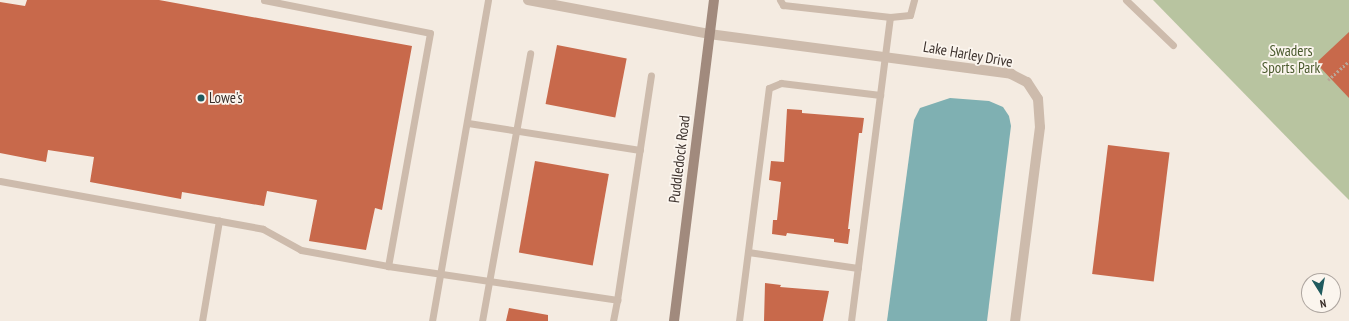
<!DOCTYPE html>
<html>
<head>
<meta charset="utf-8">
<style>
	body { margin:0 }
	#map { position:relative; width:1349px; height:321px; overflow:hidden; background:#f4ebe1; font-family:"PT Sans Narrow",sans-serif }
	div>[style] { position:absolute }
	.green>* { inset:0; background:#b8c4a0 }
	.water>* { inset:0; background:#7fb0b2 }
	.building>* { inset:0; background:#c8694b; transform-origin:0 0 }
	.path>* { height:2.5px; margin-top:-1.25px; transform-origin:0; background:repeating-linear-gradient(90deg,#b9a596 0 2px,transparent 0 4px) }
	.service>* { height:7px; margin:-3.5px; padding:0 3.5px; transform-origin:3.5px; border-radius:3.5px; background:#cdbbac }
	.minor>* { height:10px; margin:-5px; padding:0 5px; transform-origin:5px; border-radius:5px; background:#cdbbac }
	.secondary>* { height:10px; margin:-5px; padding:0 5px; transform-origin:5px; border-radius:5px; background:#a18a7d }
	.dots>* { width:11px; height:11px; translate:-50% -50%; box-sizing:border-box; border:2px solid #fbf5ee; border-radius:50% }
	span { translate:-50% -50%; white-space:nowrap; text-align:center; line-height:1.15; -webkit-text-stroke:3.5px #fbf5ee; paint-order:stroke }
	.park-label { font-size:15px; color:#4a5a2e }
	.street-label { font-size:15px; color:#3b302b }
	.poi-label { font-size:15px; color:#3b302b }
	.left { translate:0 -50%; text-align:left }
	.north { position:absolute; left:1301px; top:273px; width:40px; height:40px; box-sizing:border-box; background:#fbf5ee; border:1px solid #aea6a0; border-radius:50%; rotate:169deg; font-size:11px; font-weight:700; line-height:16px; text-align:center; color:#3b302b }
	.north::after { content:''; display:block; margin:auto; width:14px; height:18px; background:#1f5a5e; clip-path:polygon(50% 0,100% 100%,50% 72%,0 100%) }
</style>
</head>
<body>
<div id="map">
	<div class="green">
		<div style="clip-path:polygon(1153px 0,1349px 0,1349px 200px,1311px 162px)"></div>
	</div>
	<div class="water">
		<div style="clip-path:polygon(950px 98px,989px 101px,1003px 107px,1009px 116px,1011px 126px,987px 321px,887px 321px,914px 120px,920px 108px)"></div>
	</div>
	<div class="building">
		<div style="clip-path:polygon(27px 0,159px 0,412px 46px,382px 210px,375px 208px,366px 250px,309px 241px,317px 200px,267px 191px,264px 206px,182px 192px,181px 199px,90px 182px,94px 157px,48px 150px,46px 162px,0 153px,0 2px,25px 6px)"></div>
		<div style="clip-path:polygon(1349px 32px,1349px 98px,1316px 63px)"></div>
		<div style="left:557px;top:45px;width:71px;height:60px;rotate:11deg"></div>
		<div style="clip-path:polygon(787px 109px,802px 110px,802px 113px,864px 118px,862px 133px,859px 133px,848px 229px,850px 229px,848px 244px,834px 242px,834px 239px,787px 233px,786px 236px,772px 234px,773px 220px,777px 220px,781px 182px,769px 180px,771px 161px,784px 162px)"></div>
		<div style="left:1108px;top:145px;width:62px;height:130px;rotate:7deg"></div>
		<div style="left:535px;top:161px;width:75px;height:93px;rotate:10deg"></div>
		<div style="clip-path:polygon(765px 283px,781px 285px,780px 287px,829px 291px,823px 321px,764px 321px)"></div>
		<div style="clip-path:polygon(509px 308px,548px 315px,548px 321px,506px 321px)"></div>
	</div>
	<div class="path">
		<div style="left:1328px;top:80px;width:28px;rotate:-42deg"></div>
	</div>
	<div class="service">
		<div style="left:264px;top:0;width:169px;rotate:11.2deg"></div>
		<div style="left:430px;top:33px;width:237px;rotate:100.2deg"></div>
		<div style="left:780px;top:0;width:6px;rotate:59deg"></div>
		<div style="left:783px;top:5px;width:108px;rotate:6.4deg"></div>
		<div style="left:1126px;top:0;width:65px;rotate:43.8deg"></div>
		<div style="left:468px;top:123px;width:174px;rotate:8.9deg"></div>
		<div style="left:0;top:181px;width:267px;rotate:10.3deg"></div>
		<div style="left:263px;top:229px;width:43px;rotate:28.9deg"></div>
		<div style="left:301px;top:250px;width:88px;rotate:10.4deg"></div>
		<div style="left:388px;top:266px;width:232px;rotate:8.4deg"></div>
		<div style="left:617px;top:300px;width:227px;rotate:-81.4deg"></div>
		<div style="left:748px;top:252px;width:111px;rotate:8.3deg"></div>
		<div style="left:202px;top:321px;width:102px;rotate:-80.4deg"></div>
		<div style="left:432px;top:321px;width:326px;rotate:-80.1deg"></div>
		<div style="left:482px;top:321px;width:272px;rotate:-79.8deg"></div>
		<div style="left:613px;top:321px;width:21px;rotate:-79deg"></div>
		<div style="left:739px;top:321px;width:235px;rotate:-82.7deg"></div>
		<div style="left:769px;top:88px;width:13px;rotate:-23deg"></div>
		<div style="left:781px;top:83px;width:100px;rotate:6.9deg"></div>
		<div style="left:851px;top:321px;width:306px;rotate:-82.7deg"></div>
		<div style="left:890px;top:17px;width:20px;rotate:-6deg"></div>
		<div style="left:910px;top:15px;width:16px;rotate:-75deg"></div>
	</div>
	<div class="minor">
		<div style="left:528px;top:0;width:184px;rotate:10.6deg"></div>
		<div style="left:709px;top:34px;width:305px;rotate:7.5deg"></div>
		<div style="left:1011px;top:74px;width:18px;rotate:27deg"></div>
		<div style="left:1027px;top:82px;width:20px;rotate:57deg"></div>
		<div style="left:1038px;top:99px;width:28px;rotate:86deg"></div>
		<div style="left:1040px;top:127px;width:196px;rotate:97.3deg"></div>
	</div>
	<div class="secondary">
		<div style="left:674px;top:321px;width:323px;rotate:-82.9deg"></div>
	</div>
	<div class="dots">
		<div style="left:201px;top:98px;background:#1f5a5e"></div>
	</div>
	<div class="park-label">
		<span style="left:1291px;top:59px">Swaders<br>Sports Park</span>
	</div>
	<div class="street-label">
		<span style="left:968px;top:54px;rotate:10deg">Lake Harley Drive</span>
		<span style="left:679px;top:159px;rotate:-83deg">Puddledock Road</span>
	</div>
	<div class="poi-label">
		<span class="left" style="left:209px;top:98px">Lowe's</span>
	</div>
	<div class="north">N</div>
</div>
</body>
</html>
